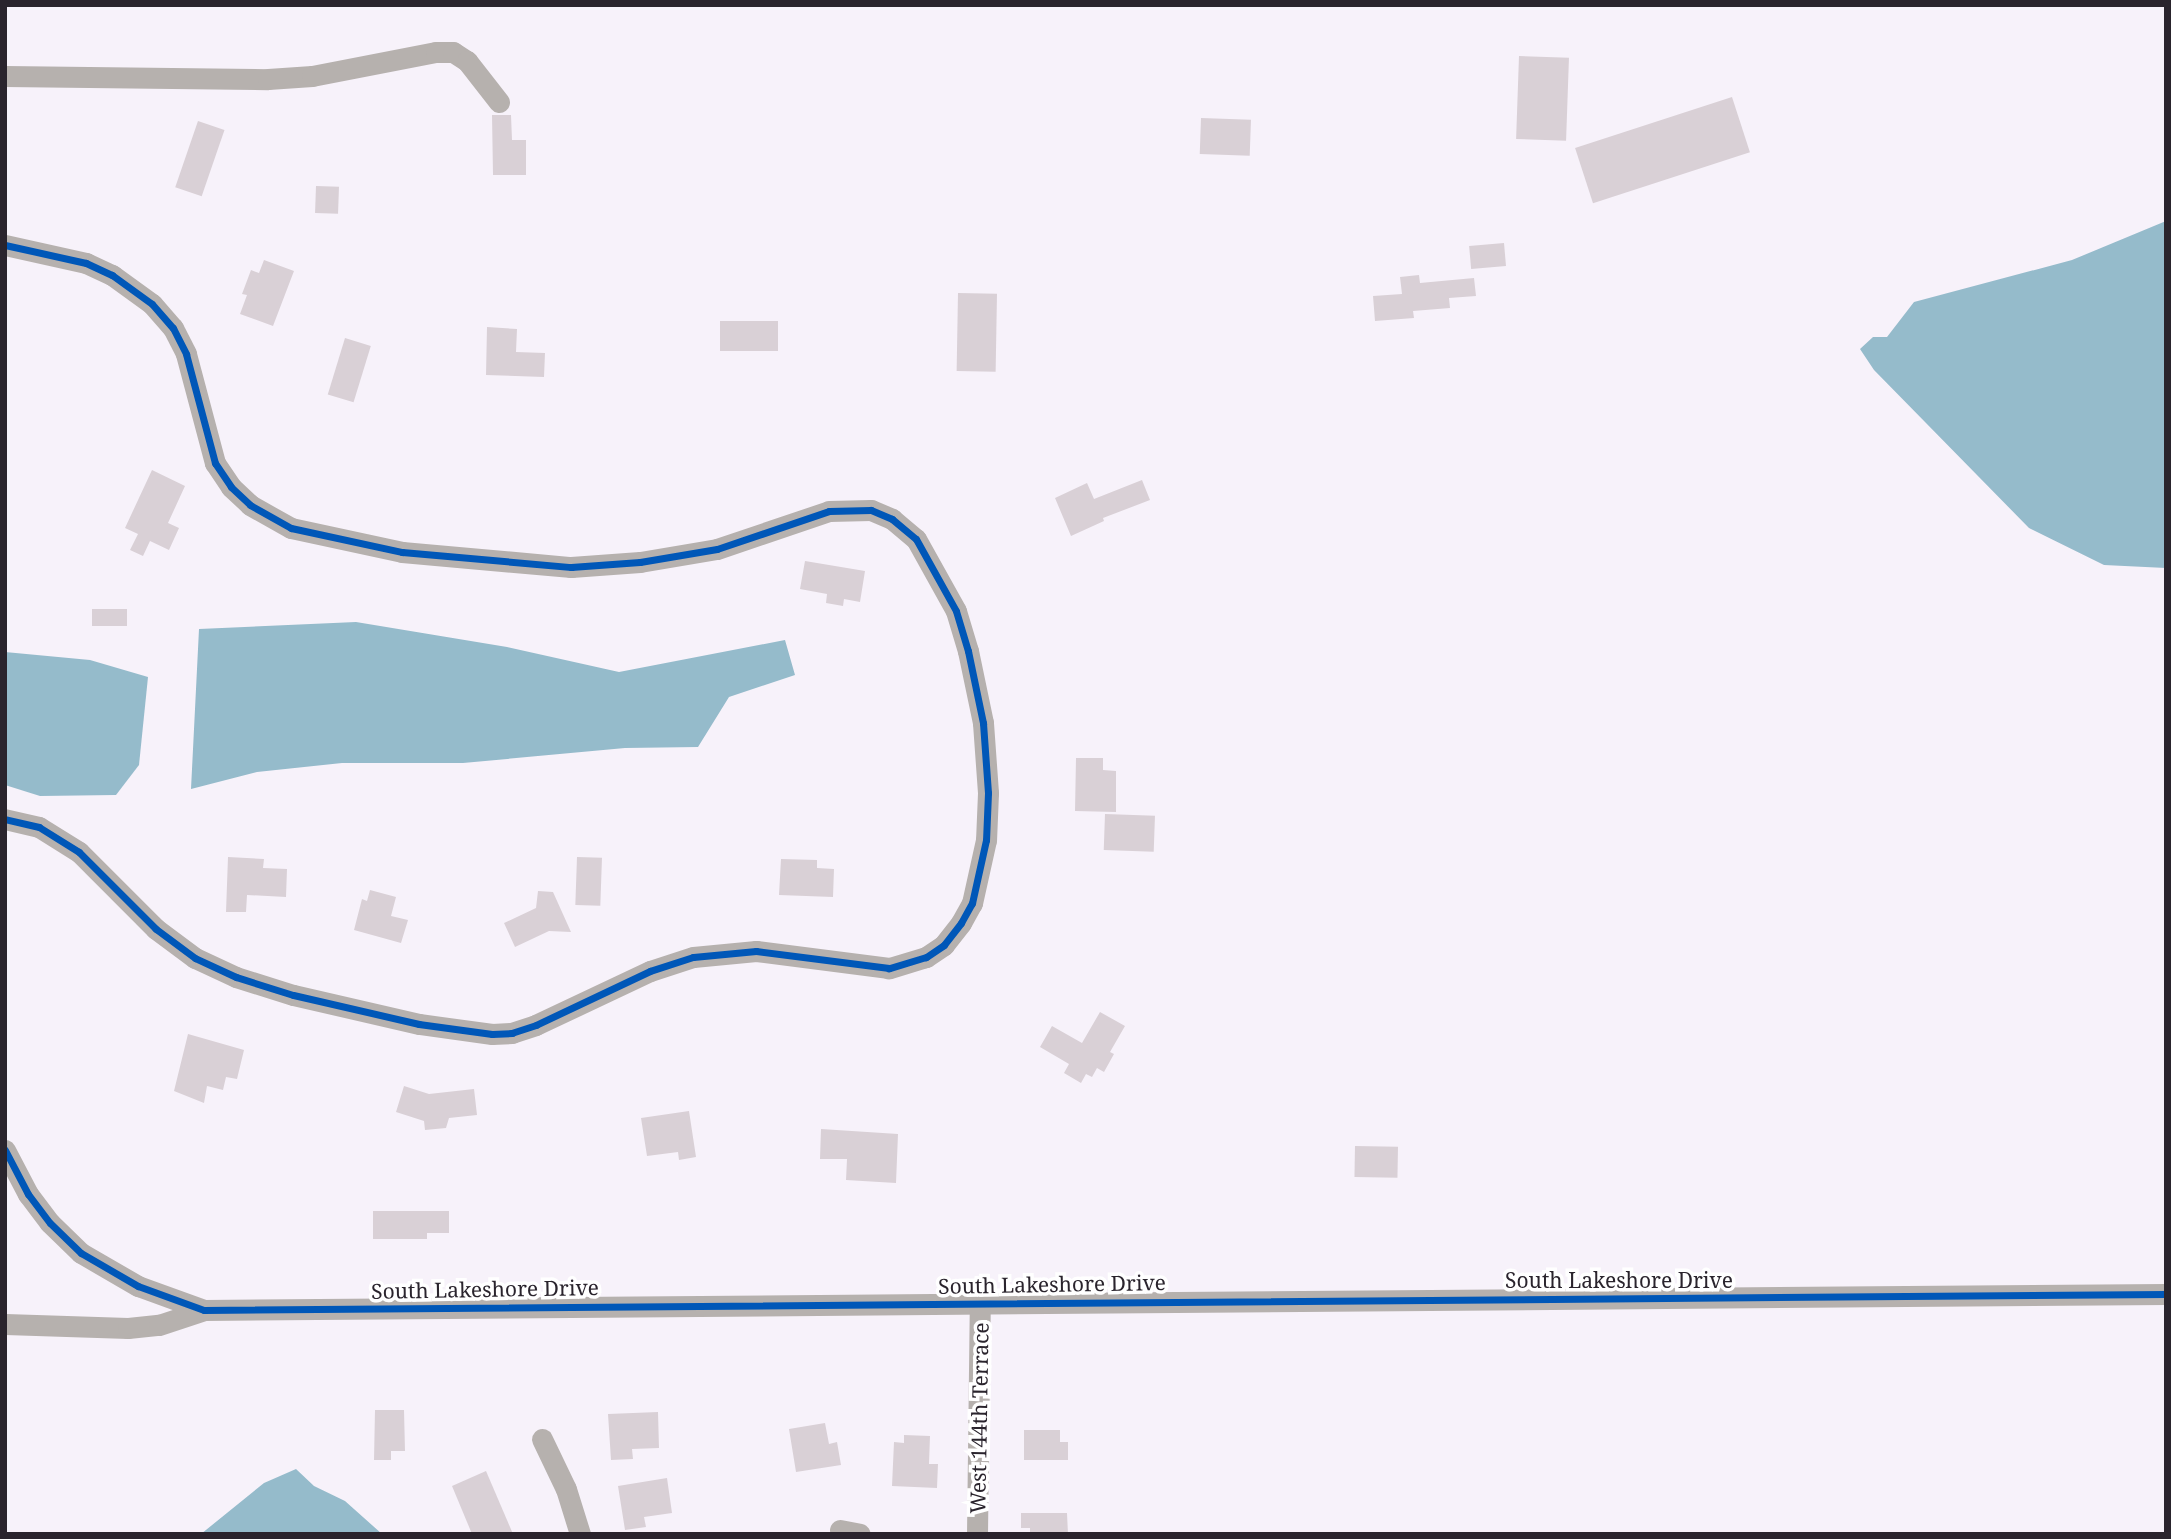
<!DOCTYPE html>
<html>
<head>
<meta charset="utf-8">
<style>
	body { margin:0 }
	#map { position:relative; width:2171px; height:1539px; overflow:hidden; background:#f7f2fa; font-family:"Noto Serif",serif }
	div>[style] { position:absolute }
	.water>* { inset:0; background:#95bbcb }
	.building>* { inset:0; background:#d9d0d6; transform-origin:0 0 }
	.minor>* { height:21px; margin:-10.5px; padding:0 10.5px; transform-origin:10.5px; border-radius:10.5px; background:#b6b1ae }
	.cycleway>* { height:7px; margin:-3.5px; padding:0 3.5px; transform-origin:3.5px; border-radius:3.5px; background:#0057b8 }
	span { translate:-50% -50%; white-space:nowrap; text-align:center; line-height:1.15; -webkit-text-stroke:7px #fff; paint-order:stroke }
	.street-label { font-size:21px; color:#2a242d }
	.frame { position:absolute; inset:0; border:7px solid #2a242d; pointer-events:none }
</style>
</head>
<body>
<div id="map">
	<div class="water">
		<div style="clip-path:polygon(2166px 221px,2166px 568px,2104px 565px,2029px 528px,1874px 370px,1860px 349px,1873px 337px,1887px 337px,1914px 302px,2072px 260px)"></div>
		<div style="clip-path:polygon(356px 622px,507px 647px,619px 672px,785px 640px,795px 675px,729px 697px,698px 747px,625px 748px,463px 763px,342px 763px,257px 772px,191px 789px,199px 629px)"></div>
		<div style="clip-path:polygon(5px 652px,90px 660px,148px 677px,139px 765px,116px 795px,40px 796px,5px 785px)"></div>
		<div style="clip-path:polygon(296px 1469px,314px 1486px,345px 1501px,382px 1534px,201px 1534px,264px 1483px)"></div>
	</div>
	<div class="building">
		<div style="left:1519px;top:56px;width:50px;height:83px;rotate:2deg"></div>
		<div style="left:1732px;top:97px;width:58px;height:165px;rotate:72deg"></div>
		<div style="clip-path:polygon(492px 115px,511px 115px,512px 140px,526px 140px,526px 175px,493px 175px)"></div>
		<div style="left:1201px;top:118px;width:50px;height:36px;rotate:2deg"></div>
		<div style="left:198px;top:121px;width:28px;height:70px;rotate:19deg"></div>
		<div style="left:316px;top:186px;width:23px;height:27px;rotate:2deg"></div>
		<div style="left:1504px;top:243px;width:23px;height:35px;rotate:85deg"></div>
		<div style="clip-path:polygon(264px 260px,294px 271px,273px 326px,240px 314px,247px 295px,242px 294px,251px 270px,259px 273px)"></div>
		<div style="clip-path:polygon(1419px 275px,1420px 283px,1474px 278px,1476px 296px,1449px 298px,1450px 308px,1413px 311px,1414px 318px,1375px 321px,1373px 296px,1402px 294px,1400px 277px)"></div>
		<div style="left:958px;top:293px;width:39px;height:78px;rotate:1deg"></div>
		<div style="left:778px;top:321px;width:30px;height:58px;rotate:90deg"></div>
		<div style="clip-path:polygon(487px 327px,517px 329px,516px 352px,545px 353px,544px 377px,486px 375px)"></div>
		<div style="left:345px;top:338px;width:27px;height:59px;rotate:17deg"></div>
		<div style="clip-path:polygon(152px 470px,185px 486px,168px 523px,179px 528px,169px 550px,150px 541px,143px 556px,130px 550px,138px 534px,125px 528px)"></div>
		<div style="clip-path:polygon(1142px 480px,1150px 500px,1103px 518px,1104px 521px,1071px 536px,1055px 498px,1087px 483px,1094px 499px)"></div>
		<div style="clip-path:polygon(805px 561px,865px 571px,860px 602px,844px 599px,843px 606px,826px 603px,827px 594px,800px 589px)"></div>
		<div style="left:127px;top:609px;width:17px;height:35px;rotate:90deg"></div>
		<div style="clip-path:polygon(1076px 758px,1103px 758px,1103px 770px,1116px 771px,1116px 812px,1075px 811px)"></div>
		<div style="left:1105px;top:814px;width:50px;height:36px;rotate:2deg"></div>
		<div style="clip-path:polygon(228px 857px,264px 859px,263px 868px,287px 869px,286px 897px,247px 895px,246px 912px,226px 912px)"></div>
		<div style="left:577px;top:857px;width:25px;height:48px;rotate:2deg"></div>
		<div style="clip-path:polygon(781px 859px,817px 860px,817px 868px,834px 869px,833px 897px,779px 895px)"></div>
		<div style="clip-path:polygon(370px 890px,396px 897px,391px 916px,408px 920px,401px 943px,354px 930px,362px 899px,367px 901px)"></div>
		<div style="clip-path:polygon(538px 891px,553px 892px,571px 932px,549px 931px,515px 947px,504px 923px,536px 908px)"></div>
		<div style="clip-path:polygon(1100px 1012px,1125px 1026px,1110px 1052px,1114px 1054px,1104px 1072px,1097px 1068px,1092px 1077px,1086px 1074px,1081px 1083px,1064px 1073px,1069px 1064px,1040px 1047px,1052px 1026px,1082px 1043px)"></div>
		<div style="clip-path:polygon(188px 1034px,244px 1050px,237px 1079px,226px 1077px,223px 1090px,207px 1086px,204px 1103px,174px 1091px)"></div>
		<div style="clip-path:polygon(404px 1086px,429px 1094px,474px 1089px,477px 1115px,449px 1118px,446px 1128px,425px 1130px,424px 1121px,396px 1112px)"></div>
		<div style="clip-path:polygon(689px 1111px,696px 1157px,679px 1160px,678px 1152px,647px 1156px,641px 1118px)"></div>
		<div style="clip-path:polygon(821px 1129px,898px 1134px,896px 1183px,846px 1180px,847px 1159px,820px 1159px)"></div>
		<div style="left:1355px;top:1146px;width:43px;height:31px;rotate:1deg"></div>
		<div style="clip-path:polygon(373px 1211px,449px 1211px,449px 1233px,427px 1233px,427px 1239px,373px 1239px)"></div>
		<div style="clip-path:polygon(375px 1410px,404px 1410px,405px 1451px,391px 1451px,391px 1460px,374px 1460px)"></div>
		<div style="clip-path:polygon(658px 1412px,659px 1448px,632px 1449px,633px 1459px,611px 1460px,608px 1414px)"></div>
		<div style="clip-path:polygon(825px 1423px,829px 1444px,837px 1442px,841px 1465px,796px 1472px,789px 1429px)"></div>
		<div style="clip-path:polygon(1024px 1430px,1060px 1430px,1060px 1442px,1068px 1442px,1068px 1460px,1024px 1460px)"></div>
		<div style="clip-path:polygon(904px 1435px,930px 1436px,929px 1464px,938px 1464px,937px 1488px,892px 1486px,894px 1442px,904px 1443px)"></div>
		<div style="clip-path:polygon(486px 1471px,513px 1534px,472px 1534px,452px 1486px)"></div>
		<div style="clip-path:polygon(667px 1478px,672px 1513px,644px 1517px,646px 1527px,625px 1530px,618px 1486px)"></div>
		<div style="clip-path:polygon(1021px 1513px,1067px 1513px,1068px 1534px,1030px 1534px,1030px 1528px,1021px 1528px)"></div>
	</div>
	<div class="minor">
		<div style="left:5px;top:76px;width:263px;rotate:0.7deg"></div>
		<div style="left:268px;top:79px;width:44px;rotate:-3.9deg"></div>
		<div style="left:312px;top:76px;width:126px;rotate:-11deg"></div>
		<div style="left:436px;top:52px;width:17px"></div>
		<div style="left:453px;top:52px;width:17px;rotate:33deg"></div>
		<div style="left:467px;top:61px;width:52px;rotate:52deg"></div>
		<div style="left:5px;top:245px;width:83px;rotate:12.5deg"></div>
		<div style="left:86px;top:263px;width:29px;rotate:25deg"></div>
		<div style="left:112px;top:275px;width:49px;rotate:35.9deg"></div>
		<div style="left:152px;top:304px;width:32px;rotate:49deg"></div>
		<div style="left:173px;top:328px;width:29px;rotate:63deg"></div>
		<div style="left:186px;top:354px;width:113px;rotate:75.1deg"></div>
		<div style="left:215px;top:463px;width:29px;rotate:56deg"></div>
		<div style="left:231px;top:487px;width:26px;rotate:43deg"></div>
		<div style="left:250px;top:505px;width:47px;rotate:29.3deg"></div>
		<div style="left:291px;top:528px;width:114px;rotate:12.2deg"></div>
		<div style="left:402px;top:552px;width:170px;rotate:5.1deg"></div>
		<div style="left:571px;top:567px;width:69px;rotate:-4.1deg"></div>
		<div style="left:640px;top:562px;width:78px;rotate:-9.6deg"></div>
		<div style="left:717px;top:549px;width:118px;rotate:-18.7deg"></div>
		<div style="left:829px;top:511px;width:42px;rotate:-1.4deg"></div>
		<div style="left:871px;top:510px;width:23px;rotate:23deg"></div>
		<div style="left:892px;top:519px;width:31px;rotate:40deg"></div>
		<div style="left:916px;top:539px;width:82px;rotate:60.9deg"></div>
		<div style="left:956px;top:611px;width:42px;rotate:73.3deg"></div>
		<div style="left:968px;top:651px;width:74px;rotate:78.2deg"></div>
		<div style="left:983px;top:723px;width:70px;rotate:85.9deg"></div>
		<div style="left:988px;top:793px;width:47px;rotate:92.4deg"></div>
		<div style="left:986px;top:840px;width:65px;rotate:102.5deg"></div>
		<div style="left:972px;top:903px;width:23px;rotate:119deg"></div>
		<div style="left:961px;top:923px;width:28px;rotate:128deg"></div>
		<div style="left:944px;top:945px;width:22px;rotate:146deg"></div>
		<div style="left:926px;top:957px;width:39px;rotate:163deg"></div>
		<div style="left:889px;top:968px;width:134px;rotate:-172.7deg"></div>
		<div style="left:756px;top:951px;width:63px;rotate:174.6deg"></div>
		<div style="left:693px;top:957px;width:45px;rotate:162deg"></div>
		<div style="left:650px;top:971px;width:126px;rotate:154.7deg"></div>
		<div style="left:536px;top:1025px;width:25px;rotate:162deg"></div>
		<div style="left:512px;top:1033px;width:20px;rotate:177deg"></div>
		<div style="left:492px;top:1034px;width:74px;rotate:-172.2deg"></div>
		<div style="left:419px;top:1024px;width:129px;rotate:-167deg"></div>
		<div style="left:293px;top:995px;width:60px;rotate:-162.5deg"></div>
		<div style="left:236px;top:977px;width:45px;rotate:-155.1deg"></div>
		<div style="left:195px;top:958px;width:49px;rotate:-143.4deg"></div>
		<div style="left:156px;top:929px;width:109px;rotate:-135deg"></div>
		<div style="left:79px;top:852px;width:47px;rotate:-148deg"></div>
		<div style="left:39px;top:827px;width:35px;rotate:-167deg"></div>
		<div style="left:5px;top:1150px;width:50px;rotate:62.4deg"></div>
		<div style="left:28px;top:1194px;width:36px;rotate:53deg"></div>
		<div style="left:50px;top:1223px;width:43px;rotate:44.1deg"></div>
		<div style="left:81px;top:1253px;width:66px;rotate:30.1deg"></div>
		<div style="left:138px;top:1286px;width:70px;rotate:20deg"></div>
		<div style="left:204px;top:1310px;width:1962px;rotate:-0.47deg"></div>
		<div style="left:5px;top:1324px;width:123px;rotate:1.9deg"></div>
		<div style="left:128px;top:1328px;width:31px;rotate:-6deg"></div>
		<div style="left:159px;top:1325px;width:47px;rotate:-18.4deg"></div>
		<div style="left:542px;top:1439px;width:55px;rotate:64.4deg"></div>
		<div style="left:566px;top:1489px;width:47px;rotate:72.7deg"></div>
		<div style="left:840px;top:1530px;width:20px;rotate:11deg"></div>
		<div style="left:977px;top:1534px;width:232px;rotate:-89.3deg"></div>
	</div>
	<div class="cycleway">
		<div style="left:5px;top:245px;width:83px;rotate:12.5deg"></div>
		<div style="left:86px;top:263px;width:29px;rotate:25deg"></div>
		<div style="left:112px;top:275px;width:49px;rotate:35.9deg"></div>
		<div style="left:152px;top:304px;width:32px;rotate:49deg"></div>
		<div style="left:173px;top:328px;width:29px;rotate:63deg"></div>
		<div style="left:186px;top:354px;width:113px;rotate:75.1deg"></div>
		<div style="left:215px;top:463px;width:29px;rotate:56deg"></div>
		<div style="left:231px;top:487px;width:26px;rotate:43deg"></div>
		<div style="left:250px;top:505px;width:47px;rotate:29.3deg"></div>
		<div style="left:291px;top:528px;width:114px;rotate:12.2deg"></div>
		<div style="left:402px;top:552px;width:170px;rotate:5.1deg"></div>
		<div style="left:571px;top:567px;width:69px;rotate:-4.1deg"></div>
		<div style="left:640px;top:562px;width:78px;rotate:-9.6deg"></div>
		<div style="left:717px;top:549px;width:118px;rotate:-18.7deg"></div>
		<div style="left:829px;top:511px;width:42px;rotate:-1.4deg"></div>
		<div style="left:871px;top:510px;width:23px;rotate:23deg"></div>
		<div style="left:892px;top:519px;width:31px;rotate:40deg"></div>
		<div style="left:916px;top:539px;width:82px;rotate:60.9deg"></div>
		<div style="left:956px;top:611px;width:42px;rotate:73.3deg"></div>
		<div style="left:968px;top:651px;width:74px;rotate:78.2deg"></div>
		<div style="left:983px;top:723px;width:70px;rotate:85.9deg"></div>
		<div style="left:988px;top:793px;width:47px;rotate:92.4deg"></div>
		<div style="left:986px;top:840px;width:65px;rotate:102.5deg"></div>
		<div style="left:972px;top:903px;width:23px;rotate:119deg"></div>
		<div style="left:961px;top:923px;width:28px;rotate:128deg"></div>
		<div style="left:944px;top:945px;width:22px;rotate:146deg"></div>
		<div style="left:926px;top:957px;width:39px;rotate:163deg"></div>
		<div style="left:889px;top:968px;width:134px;rotate:-172.7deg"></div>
		<div style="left:756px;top:951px;width:63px;rotate:174.6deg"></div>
		<div style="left:693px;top:957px;width:45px;rotate:162deg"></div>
		<div style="left:650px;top:971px;width:126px;rotate:154.7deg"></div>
		<div style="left:536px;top:1025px;width:25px;rotate:162deg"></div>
		<div style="left:512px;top:1033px;width:20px;rotate:177deg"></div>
		<div style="left:492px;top:1034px;width:74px;rotate:-172.2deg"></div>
		<div style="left:419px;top:1024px;width:129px;rotate:-167deg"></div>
		<div style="left:293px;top:995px;width:60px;rotate:-162.5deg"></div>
		<div style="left:236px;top:977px;width:45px;rotate:-155.1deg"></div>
		<div style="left:195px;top:958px;width:49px;rotate:-143.4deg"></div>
		<div style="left:156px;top:929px;width:109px;rotate:-135deg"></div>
		<div style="left:79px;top:852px;width:47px;rotate:-148deg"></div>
		<div style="left:39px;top:827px;width:35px;rotate:-167deg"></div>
		<div style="left:5px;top:1150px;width:50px;rotate:62.4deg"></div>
		<div style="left:28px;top:1194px;width:36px;rotate:53deg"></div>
		<div style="left:50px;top:1223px;width:43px;rotate:44.1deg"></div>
		<div style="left:81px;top:1253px;width:66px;rotate:30.1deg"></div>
		<div style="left:138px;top:1286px;width:70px;rotate:20deg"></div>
		<div style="left:204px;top:1310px;width:1962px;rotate:-0.47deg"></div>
	</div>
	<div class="street-label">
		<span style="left:1619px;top:1280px">South Lakeshore Drive</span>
		<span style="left:1052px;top:1284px;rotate:-1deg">South Lakeshore Drive</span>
		<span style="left:485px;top:1289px;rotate:-1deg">South Lakeshore Drive</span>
		<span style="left:979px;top:1418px;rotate:-89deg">West 144th Terrace</span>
	</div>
	<div class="frame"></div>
</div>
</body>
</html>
